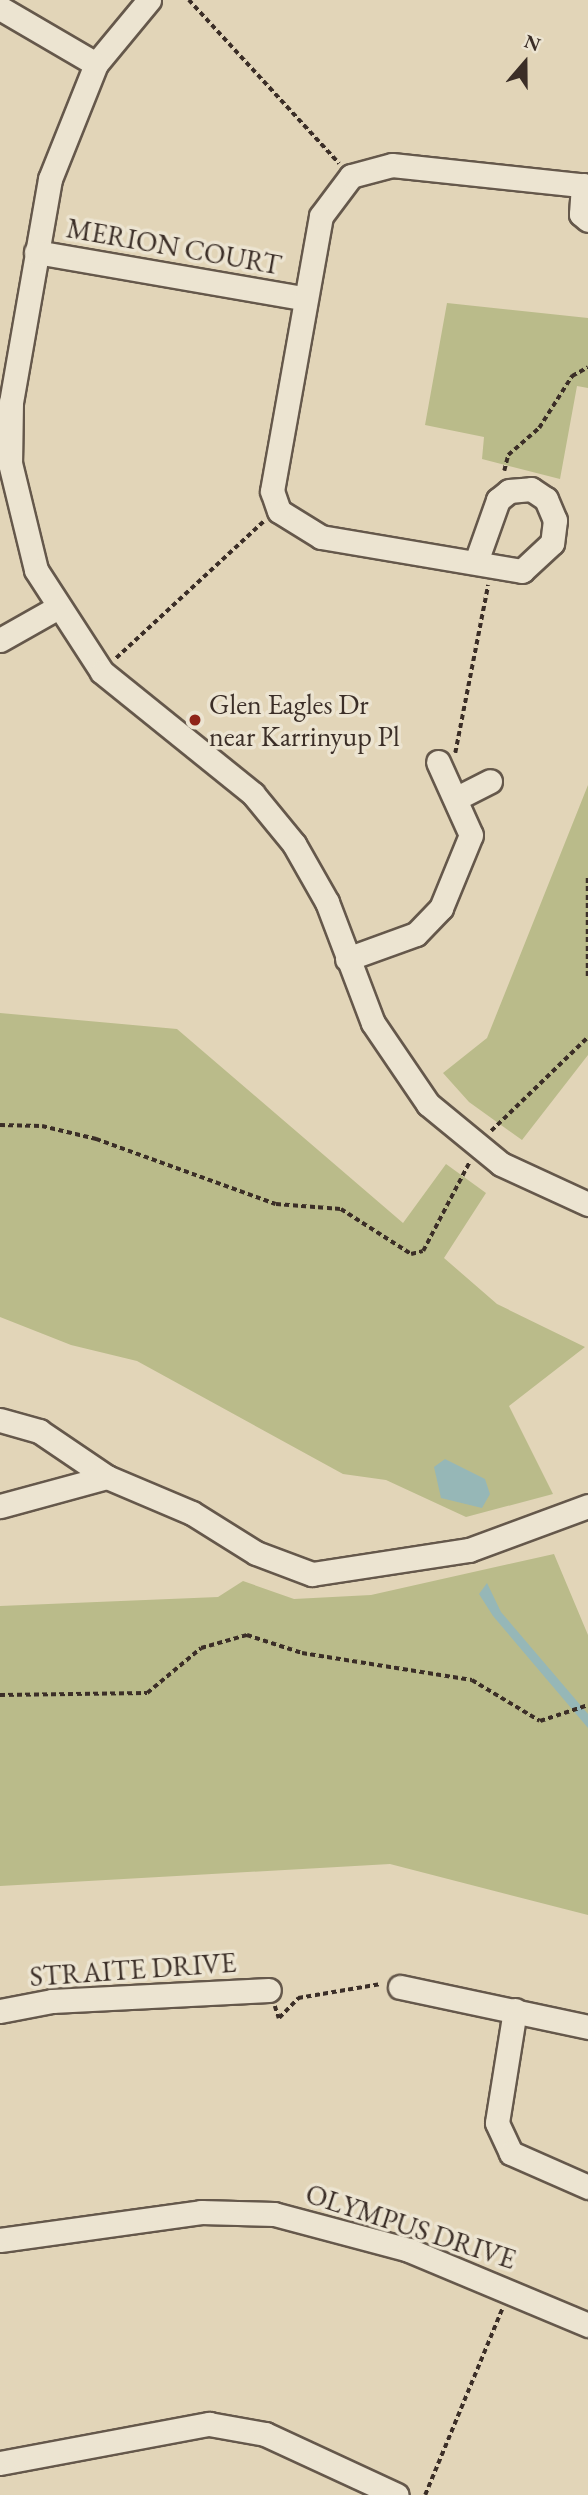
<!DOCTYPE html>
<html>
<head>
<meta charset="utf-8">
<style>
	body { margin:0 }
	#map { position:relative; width:588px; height:2495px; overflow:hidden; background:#e2d5b8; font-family:"EB Garamond",serif }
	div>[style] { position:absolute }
	.green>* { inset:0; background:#babb8a }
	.water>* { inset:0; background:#96b7b7 }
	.path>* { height:3.5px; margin-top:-1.75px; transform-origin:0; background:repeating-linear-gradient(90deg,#3b2e27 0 5px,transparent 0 8.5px) }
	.roads { filter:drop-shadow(2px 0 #65584b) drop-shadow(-2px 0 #65584b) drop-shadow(0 2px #65584b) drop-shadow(0 -2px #65584b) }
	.minor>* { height:23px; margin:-11.5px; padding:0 11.5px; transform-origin:11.5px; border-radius:11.5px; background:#ece4d1 }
	.dots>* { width:19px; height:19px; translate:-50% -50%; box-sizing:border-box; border:4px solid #ece4d1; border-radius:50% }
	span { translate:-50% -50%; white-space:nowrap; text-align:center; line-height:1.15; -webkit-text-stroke:7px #ece4d1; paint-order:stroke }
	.street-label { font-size:28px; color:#3b2e27 }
	.poi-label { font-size:28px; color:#3b2e27 }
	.left { translate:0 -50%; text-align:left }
	.north { position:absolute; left:490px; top:28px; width:70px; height:70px; -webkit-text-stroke:5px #ece4d1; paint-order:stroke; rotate:20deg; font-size:19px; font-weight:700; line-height:28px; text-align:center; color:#3b2e27 }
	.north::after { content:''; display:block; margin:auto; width:24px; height:32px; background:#3b2e27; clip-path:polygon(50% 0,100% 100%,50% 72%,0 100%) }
</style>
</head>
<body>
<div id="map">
	<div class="green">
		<div style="clip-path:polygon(447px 303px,588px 318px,588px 388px,577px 386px,560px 479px,482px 459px,484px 437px,425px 425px)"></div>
		<div style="clip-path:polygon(588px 785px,588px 1055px,522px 1140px,469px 1102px,443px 1073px,487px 1038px)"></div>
		<div style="clip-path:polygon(0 1013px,177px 1029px,403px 1223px,446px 1164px,486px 1193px,444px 1258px,497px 1304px,585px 1347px,509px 1406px,553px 1494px,466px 1517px,386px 1480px,343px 1474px,137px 1361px,71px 1345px,0 1317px)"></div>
		<div style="clip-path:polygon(554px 1554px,588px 1635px,588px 1915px,390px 1864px,0 1886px,0 1606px,218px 1597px,243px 1581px,294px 1599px,371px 1595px)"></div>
	</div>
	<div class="water">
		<div style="clip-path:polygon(445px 1459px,485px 1479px,490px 1494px,482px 1508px,441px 1498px,434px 1467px)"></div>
		<div style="clip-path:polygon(487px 1583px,501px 1612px,588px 1714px,588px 1728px,493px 1616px,479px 1594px)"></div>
	</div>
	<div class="path">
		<div style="left:189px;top:0;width:222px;rotate:47.4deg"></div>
		<div style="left:504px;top:471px;width:16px;rotate:-76deg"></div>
		<div style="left:508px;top:455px;width:41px;rotate:-41.1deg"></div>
		<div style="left:539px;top:428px;width:62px;rotate:-57.6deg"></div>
		<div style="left:572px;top:376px;width:18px;rotate:-29deg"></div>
		<div style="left:116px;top:658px;width:202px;rotate:-42.8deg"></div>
		<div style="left:455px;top:753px;width:171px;rotate:-78.9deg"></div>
		<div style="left:588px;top:878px;width:102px;rotate:90deg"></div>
		<div style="left:0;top:1125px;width:42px;rotate:1.4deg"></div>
		<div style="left:42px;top:1126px;width:56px;rotate:13.5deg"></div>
		<div style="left:96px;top:1139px;width:191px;rotate:19.9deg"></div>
		<div style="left:276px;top:1204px;width:65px;rotate:4.4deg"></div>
		<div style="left:341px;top:1209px;width:83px;rotate:32.7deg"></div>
		<div style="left:411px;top:1254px;width:12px;rotate:-14deg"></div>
		<div style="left:423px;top:1251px;width:99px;rotate:-62.4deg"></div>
		<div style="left:491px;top:1131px;width:135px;rotate:-44.1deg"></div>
		<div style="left:0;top:1695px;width:147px;rotate:-0.8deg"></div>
		<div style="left:147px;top:1693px;width:70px;rotate:-39.8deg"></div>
		<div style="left:201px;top:1648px;width:48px;rotate:-15.8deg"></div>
		<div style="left:247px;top:1635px;width:58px;rotate:18.1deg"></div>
		<div style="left:302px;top:1653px;width:172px;rotate:9deg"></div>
		<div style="left:472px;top:1680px;width:79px;rotate:31.1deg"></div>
		<div style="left:540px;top:1721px;width:51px;rotate:-18.4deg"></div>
		<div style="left:275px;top:2006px;width:13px;rotate:72deg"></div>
		<div style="left:279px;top:2018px;width:28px;rotate:-46deg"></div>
		<div style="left:298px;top:1998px;width:84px;rotate:-9.6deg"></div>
		<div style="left:425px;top:2495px;width:201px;rotate:-67.5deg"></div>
	</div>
	<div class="roads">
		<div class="minor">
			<div style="left:149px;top:0;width:83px;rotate:129.6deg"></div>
			<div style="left:96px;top:64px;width:124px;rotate:111.8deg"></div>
			<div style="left:50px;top:179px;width:226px;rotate:99.9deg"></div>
			<div style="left:11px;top:402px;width:61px;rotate:90.9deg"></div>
			<div style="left:10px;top:463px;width:110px;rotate:76.3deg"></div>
			<div style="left:36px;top:570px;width:121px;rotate:57.1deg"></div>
			<div style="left:102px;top:672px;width:194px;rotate:38.9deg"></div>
			<div style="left:253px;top:794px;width:65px;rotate:50.6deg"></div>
			<div style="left:294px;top:844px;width:67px;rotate:60.4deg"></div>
			<div style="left:327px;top:902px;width:129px;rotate:69.2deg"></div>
			<div style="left:373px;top:1023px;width:98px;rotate:55.8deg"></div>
			<div style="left:428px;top:1104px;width:94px;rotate:39.4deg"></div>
			<div style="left:501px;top:1164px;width:96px;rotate:24.7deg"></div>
			<div style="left:0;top:8px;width:111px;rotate:30.3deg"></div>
			<div style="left:583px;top:185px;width:29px;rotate:94deg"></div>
			<div style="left:581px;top:214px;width:9px;rotate:41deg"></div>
			<div style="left:36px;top:252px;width:271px;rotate:9.8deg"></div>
			<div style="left:477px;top:559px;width:63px;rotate:-70.4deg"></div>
			<div style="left:498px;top:500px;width:14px;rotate:-39deg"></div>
			<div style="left:509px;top:491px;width:22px;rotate:-5deg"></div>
			<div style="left:531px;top:489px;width:18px;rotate:34deg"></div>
			<div style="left:546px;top:499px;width:23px;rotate:67deg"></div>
			<div style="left:555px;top:520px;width:23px;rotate:97deg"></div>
			<div style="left:552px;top:543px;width:41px;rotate:137deg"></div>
			<div style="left:522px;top:571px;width:204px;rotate:-170.4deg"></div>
			<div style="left:321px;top:537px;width:49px;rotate:-148.2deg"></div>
			<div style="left:279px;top:511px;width:21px;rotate:-109deg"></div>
			<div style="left:272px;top:491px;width:279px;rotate:-79.9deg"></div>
			<div style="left:321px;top:216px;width:50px;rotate:-53.1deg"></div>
			<div style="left:351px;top:176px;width:42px;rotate:-15deg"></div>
			<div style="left:392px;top:165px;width:197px;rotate:6.1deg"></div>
			<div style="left:0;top:640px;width:63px;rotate:-29.4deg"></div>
			<div style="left:457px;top:798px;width:37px;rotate:-27deg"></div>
			<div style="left:347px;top:959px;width:73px;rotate:-19.9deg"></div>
			<div style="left:416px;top:934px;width:36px;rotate:-46deg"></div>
			<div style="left:441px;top:908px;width:79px;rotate:-67.7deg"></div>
			<div style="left:471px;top:835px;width:80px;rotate:-114.3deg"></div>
			<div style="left:0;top:1420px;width:41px;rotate:15.8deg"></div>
			<div style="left:39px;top:1431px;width:82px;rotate:34.1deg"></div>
			<div style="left:107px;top:1477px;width:111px;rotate:164.8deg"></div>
			<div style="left:107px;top:1477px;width:92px;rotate:23deg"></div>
			<div style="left:192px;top:1513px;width:75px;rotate:32deg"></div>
			<div style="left:256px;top:1553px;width:60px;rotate:20.6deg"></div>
			<div style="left:312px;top:1574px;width:159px;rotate:-8.7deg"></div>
			<div style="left:469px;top:1550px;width:127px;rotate:-20.3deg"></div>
			<div style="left:400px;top:1987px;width:192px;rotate:12deg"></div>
			<div style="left:515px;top:2010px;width:114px;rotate:99.1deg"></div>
			<div style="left:497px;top:2123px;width:33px;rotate:65deg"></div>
			<div style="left:511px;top:2153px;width:84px;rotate:23.8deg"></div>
			<div style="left:0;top:2011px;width:53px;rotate:-10.9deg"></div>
			<div style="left:52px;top:2001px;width:217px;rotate:-2.9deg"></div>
			<div style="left:0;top:2240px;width:203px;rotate:-7.9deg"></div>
			<div style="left:201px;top:2212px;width:73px;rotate:1.6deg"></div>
			<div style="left:274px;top:2214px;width:140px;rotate:14.9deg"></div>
			<div style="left:409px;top:2250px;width:194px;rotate:22.7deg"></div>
			<div style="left:0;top:2463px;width:213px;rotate:-10.6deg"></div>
			<div style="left:209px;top:2424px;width:57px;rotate:10.1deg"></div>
			<div style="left:265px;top:2434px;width:145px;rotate:24.8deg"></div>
		</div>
	</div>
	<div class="dots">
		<div style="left:195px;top:720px;background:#8f2418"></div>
	</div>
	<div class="street-label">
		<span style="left:174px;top:246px;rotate:10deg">MERION COURT</span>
		<span style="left:133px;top:1969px;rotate:-4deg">STRAITE DRIVE</span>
		<span style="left:411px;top:2226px;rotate:18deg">OLYMPUS DRIVE</span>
	</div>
	<div class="poi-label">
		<span class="left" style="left:209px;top:720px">Glen Eagles Dr<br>near Karrinyup Pl</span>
	</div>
	<div class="north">N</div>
</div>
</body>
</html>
